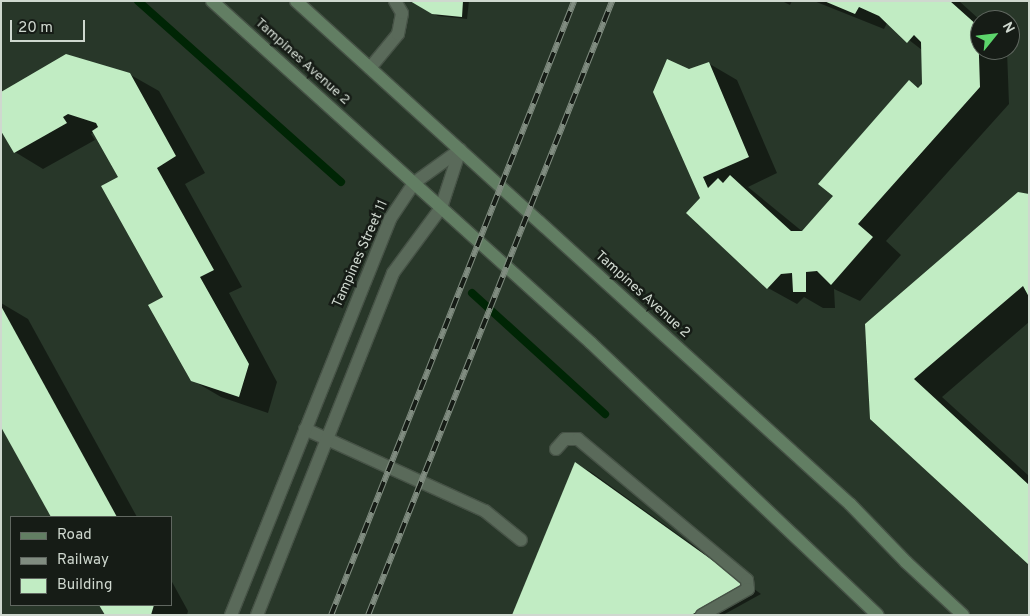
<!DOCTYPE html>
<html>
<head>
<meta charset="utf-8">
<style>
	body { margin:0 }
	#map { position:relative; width:1030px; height:616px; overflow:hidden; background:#283729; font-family:Overpass,sans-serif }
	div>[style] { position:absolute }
	.shadow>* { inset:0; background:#0007 }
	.stream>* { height:8px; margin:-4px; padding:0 4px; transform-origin:4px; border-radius:4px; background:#002505 }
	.building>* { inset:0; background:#c1ecc3 }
	.roads { filter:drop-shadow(1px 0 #465246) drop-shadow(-1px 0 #465246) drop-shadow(0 1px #465246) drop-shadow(0 -1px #465246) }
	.lane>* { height:12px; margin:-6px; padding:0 6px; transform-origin:6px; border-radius:6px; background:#5a6a5a }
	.street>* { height:12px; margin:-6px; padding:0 6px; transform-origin:6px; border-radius:6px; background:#5a6a5a }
	.secondary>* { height:12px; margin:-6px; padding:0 6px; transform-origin:6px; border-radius:6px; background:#627e63 }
	.rail>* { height:5.5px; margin-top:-2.75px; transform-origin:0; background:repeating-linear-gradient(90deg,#161c16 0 11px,#808c80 0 22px); box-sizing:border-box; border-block:1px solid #808c80 }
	span { translate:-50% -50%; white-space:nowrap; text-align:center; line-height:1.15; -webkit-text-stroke:5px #161c16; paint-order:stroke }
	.street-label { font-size:14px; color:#cfd8cf }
	.frame { position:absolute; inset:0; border:2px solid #cfd8cf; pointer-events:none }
	.legend { position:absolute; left:10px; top:516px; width:162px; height:90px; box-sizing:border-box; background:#161c16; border:1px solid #606760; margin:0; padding:6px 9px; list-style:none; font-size:15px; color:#cfd8cf }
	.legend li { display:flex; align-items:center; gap:10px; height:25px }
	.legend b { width:25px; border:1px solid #606760 }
	.north { position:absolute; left:970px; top:10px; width:50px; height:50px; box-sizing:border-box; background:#161c16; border:1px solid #606760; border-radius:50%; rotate:61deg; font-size:14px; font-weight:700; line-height:20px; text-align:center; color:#cfd8cf }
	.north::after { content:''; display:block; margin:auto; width:18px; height:22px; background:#5dd56c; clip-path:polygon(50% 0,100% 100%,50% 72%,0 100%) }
	.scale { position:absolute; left:10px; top:20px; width:75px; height:22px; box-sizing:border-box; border:2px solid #cfd8cf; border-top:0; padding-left:6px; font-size:15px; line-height:18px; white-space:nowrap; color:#cfd8cf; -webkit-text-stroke:4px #161c16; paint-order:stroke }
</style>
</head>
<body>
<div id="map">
	<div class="shadow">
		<div style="clip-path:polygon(412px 1px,469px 1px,467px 19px,438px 16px)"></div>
		<div style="clip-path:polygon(782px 1px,792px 1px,790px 5px)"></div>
		<div style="clip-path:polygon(814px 1px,959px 1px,980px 20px,980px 50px,1007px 50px,1009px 104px,886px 241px,901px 255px,860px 301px,834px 289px,835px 308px,823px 308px,804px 297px,797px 304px,768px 288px,702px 198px,689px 70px,708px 63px,737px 80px,777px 173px,748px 187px,803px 232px,835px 195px,910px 82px,920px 88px,923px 84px,922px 50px,887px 23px,884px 29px)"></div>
		<div style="clip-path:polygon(129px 74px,159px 91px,205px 173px,185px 184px,242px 287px,229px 293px,277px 382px,268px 413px,221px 397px,192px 380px,119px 177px,94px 132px,91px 134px,95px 140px,43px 169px,15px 152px,1px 128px)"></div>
		<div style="clip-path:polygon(1029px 196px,1029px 322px,942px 397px,1029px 476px,1029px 564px,871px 418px)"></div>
		<div style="clip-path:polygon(1px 303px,28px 319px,137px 517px,52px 517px,1px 425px)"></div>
		<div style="clip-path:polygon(576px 464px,591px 472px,761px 594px,723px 615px,513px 615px)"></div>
		<div style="clip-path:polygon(171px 580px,188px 611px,187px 615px,106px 615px,100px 605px,171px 605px)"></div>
	</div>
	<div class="stream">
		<div style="left:138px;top:1px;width:272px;rotate:41.7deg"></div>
		<div style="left:472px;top:293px;width:180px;rotate:42.3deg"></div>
	</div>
	<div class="building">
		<div style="clip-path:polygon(410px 1px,463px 1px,462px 17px,432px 14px)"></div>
		<div style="clip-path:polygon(824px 1px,950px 1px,978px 26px,980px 87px,858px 224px,873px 237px,831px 285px,817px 271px,806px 272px,806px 292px,793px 292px,792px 273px,781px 274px,767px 289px,686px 213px,700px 198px,653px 92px,667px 59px,689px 69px,709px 62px,749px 157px,703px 177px,708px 188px,718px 178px,723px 183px,730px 175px,791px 231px,802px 231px,833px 196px,818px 184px,909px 80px,918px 88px,922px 84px,921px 42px,914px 35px,907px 43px,879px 16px,859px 7px,855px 14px)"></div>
		<div style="clip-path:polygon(66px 54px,130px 73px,176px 156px,157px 168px,214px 270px,200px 277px,249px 364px,239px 397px,191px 381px,148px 305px,163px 297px,101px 186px,118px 177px,92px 131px,98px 127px,96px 123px,68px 114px,63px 117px,67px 123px,14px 153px,1px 131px,1px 92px)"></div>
		<div style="clip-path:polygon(1018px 192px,1029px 194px,1029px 297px,1023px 286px,914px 379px,1029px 485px,1029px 565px,870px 419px,865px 324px)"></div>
		<div style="clip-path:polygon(1px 306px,117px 517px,51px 517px,1px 427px)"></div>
		<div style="clip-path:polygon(575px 462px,747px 585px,691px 615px,512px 615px)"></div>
		<div style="clip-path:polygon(99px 605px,154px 605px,151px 615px,105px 615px)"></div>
	</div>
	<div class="roads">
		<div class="lane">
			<div style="left:370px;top:68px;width:44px;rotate:-50.5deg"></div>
			<div style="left:398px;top:34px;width:21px;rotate:-79deg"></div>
			<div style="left:402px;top:13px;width:14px;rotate:-120deg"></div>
			<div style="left:305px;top:429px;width:198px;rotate:24.5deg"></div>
			<div style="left:485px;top:511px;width:46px;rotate:38.9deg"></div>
			<div style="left:556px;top:449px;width:13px;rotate:-48deg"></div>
			<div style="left:565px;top:439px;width:13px"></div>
			<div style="left:578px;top:439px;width:220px;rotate:39.8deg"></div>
			<div style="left:747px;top:580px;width:9px;rotate:84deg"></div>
			<div style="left:748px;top:589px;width:53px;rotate:150.5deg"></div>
		</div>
		<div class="street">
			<div style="left:231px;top:615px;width:427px;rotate:-68.1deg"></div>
			<div style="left:390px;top:219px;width:43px;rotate:-56.3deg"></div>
			<div style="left:414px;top:183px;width:57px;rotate:-35.7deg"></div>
			<div style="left:257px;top:615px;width:368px;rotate:-68.3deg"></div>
			<div style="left:393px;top:273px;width:81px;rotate:-53.6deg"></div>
			<div style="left:441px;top:208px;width:61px;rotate:-71.9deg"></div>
		</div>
		<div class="secondary">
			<div style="left:212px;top:1px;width:510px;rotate:42.06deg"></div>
			<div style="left:591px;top:343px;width:395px;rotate:43.5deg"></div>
			<div style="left:296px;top:1px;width:748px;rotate:42.24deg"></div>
			<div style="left:850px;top:504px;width:81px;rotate:46deg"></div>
			<div style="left:906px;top:562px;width:78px;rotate:42.9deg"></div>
		</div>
	</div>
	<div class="rail">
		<div style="left:331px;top:615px;width:660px;rotate:-68.41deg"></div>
		<div style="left:368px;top:615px;width:661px;rotate:-68.33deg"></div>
	</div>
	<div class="street-label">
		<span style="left:302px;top:62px;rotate:42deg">Tampines Avenue 2</span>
		<span style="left:361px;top:254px;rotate:-66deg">Tampines Street 11</span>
		<span style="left:642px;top:295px;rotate:42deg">Tampines Avenue 2</span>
	</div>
	<div class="frame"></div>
	<ul class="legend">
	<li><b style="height:6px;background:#627e63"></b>Road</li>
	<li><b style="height:6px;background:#808c80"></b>Railway</li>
	<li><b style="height:14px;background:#c1ecc3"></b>Building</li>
	</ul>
	<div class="north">N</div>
	<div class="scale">20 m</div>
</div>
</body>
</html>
